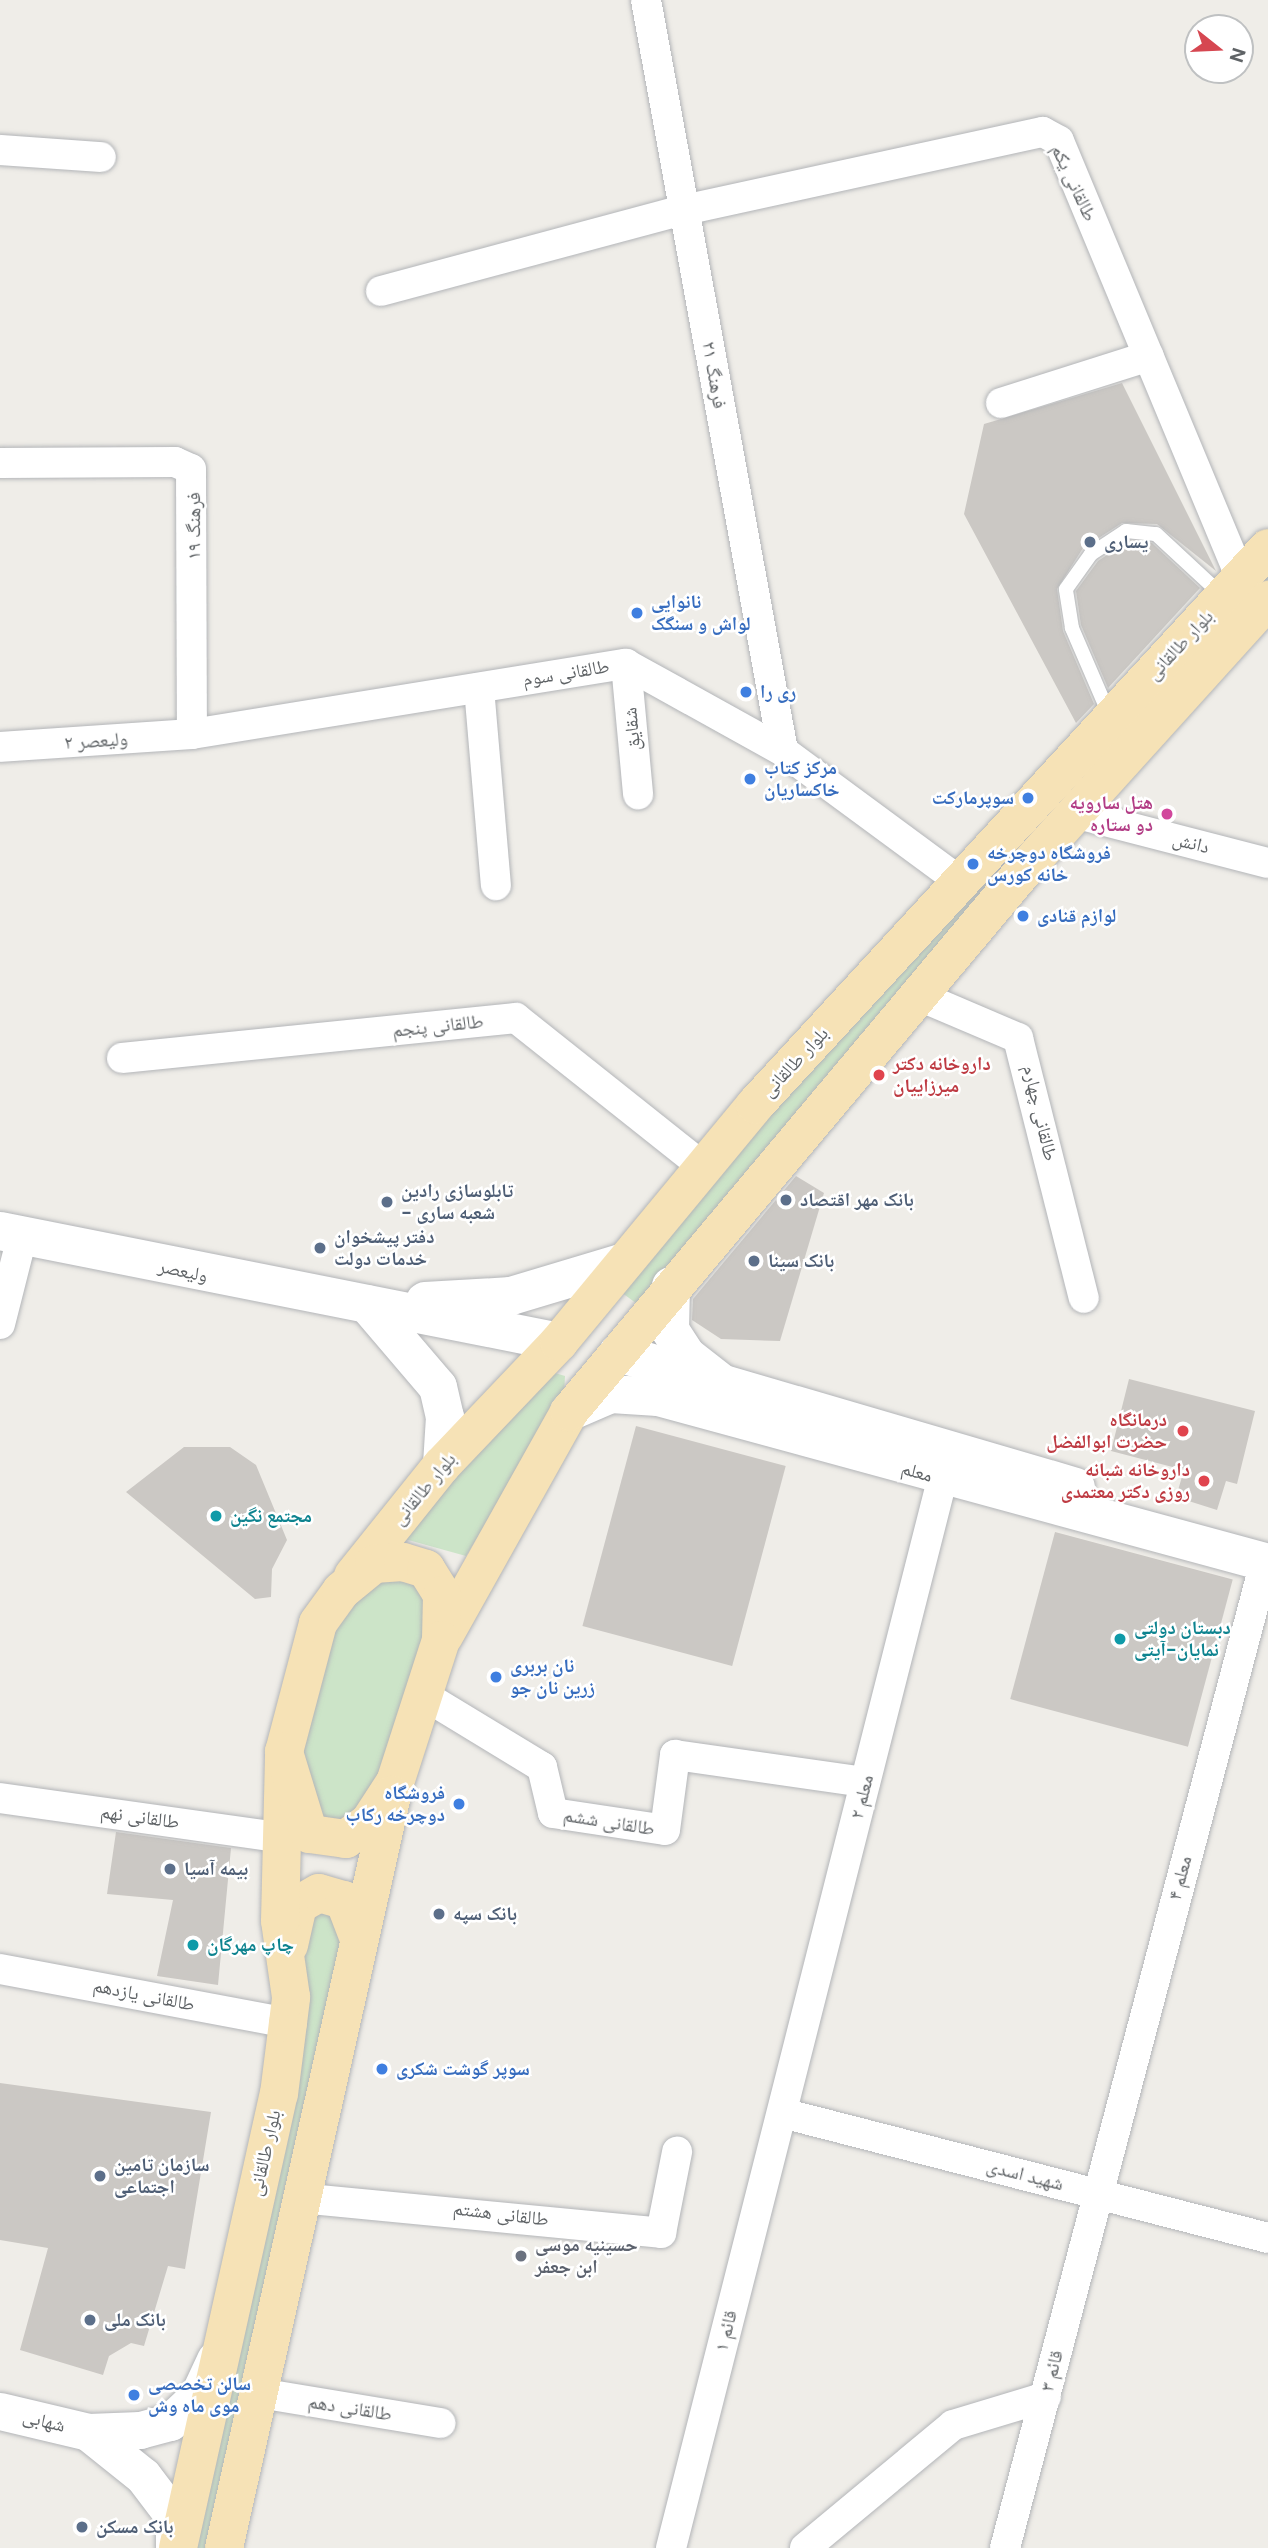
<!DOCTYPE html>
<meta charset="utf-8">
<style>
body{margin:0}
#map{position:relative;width:1268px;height:2548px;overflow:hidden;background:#efede8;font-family:"DM Sans","Noto Naskh Arabic",sans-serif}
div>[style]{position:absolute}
.green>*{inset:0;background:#cce4c8}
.building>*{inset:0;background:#cbc8c4;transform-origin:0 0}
.roads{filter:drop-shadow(0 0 2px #b3b5b8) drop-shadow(0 0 2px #b3b5b8)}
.service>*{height:14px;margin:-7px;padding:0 7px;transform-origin:7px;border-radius:7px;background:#fff}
.minor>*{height:30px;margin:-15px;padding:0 15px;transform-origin:15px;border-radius:15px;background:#fff}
.tertiary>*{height:37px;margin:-18.5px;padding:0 18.5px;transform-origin:18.5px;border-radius:18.5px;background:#fff}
.secondary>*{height:38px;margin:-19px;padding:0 19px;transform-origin:19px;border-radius:19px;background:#fff}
.primary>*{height:38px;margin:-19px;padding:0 19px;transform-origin:19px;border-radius:19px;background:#f6e2b6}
.dots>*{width:19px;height:19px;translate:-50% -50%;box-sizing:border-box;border:4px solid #fff;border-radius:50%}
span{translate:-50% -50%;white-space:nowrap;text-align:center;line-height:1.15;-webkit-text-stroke:5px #fff;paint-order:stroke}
.street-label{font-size:19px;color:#5f6366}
.service-label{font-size:19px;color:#4e5e75;font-weight:700}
.left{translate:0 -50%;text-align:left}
.shop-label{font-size:19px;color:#366cbe;font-weight:700}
.right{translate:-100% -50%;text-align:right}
.hotel-label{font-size:19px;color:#b23c85;font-weight:700}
.health-label{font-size:19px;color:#be3a42;font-weight:700}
.culture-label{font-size:19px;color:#0d838f;font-weight:700}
.worship-label{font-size:19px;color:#5b616d;font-weight:700}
.north{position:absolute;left:1184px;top:14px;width:70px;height:70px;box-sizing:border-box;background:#fff;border:2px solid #bfc1c2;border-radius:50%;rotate:108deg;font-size:19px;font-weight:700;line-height:28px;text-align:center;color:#5f6366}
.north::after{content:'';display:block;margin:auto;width:24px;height:32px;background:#d64751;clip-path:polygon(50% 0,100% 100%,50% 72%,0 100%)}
</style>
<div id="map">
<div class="green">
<div style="clip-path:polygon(1268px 561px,1268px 594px,644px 1309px,610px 1284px)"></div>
<div style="clip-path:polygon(555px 1373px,565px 1376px,564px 1394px,466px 1556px,401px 1538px,464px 1462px)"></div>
<div style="clip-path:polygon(388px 1576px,417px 1579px,430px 1605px,428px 1636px,382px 1781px,346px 1821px,317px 1820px,296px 1756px,328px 1640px,355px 1595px)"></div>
<div style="clip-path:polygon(315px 1907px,337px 1913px,346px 1938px,216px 2548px,187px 2548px,295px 1962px)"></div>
</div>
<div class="building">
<div style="clip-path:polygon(1122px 383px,1216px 571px,1157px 524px,1122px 523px,1083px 548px,1057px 589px,1063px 631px,1094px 704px,1076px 723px,964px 514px,984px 424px)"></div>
<div style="clip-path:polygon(1128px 541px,1152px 543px,1200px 588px,1108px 688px,1081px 625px,1076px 591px,1098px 561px)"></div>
<div style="clip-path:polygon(796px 1176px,824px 1193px,780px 1341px,721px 1339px,692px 1320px,693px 1299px)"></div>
<div style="clip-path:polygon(1129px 1379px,1255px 1411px,1237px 1484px,1226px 1481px,1217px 1510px,1176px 1497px,1184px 1470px,1111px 1451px)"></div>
<div style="left:636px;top:1426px;width:155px;height:207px;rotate:15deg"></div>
<div style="clip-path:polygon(184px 1447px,230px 1447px,256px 1465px,287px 1540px,272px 1569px,271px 1597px,255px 1599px,126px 1492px)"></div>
<div style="left:1055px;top:1532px;width:184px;height:173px;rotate:15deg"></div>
<div style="clip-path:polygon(116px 1832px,231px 1848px,218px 1985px,157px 1976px,173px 1900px,107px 1894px)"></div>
<div style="clip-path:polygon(0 2083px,211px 2112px,185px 2269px,168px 2266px,144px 2346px,131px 2343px,109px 2356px,103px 2375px,20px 2350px,48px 2248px,0 2240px)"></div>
</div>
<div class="roads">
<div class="service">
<div style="left:1109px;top:714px;width:94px;rotate:-113.3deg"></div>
<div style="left:1072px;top:628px;width:39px;rotate:-99deg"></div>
<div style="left:1066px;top:589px;width:43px;rotate:-54.5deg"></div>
<div style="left:1091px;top:554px;width:42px;rotate:-33.3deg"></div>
<div style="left:1126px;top:531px;width:30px;rotate:6deg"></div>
<div style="left:1156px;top:534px;width:91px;rotate:42.8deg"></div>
</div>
<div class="minor">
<div style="left:646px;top:0;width:763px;rotate:79.66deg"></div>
<div style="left:0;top:150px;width:101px;rotate:4deg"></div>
<div style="left:381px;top:291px;width:314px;rotate:-15deg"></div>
<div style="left:684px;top:210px;width:367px;rotate:-12.3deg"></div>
<div style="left:1043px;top:132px;width:18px;rotate:29deg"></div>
<div style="left:1059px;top:141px;width:473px;rotate:67.4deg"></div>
<div style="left:1001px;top:403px;width:155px;rotate:-17.6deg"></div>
<div style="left:0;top:463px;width:175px;rotate:-0.3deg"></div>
<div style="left:175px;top:462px;width:17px;rotate:24deg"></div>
<div style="left:191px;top:469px;width:265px;rotate:89.8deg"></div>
<div style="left:626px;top:664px;width:131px;rotate:84.7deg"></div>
<div style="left:479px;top:688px;width:198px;rotate:85.1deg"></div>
<div style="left:0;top:747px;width:192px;rotate:-3.9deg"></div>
<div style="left:192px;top:734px;width:440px;rotate:-9.2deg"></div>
<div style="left:626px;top:664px;width:179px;rotate:29deg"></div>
<div style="left:783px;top:751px;width:221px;rotate:36.4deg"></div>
<div style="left:1074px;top:813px;width:200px;rotate:14.5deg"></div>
<div style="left:917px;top:995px;width:110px;rotate:23.1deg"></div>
<div style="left:1018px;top:1038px;width:268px;rotate:75.8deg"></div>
<div style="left:122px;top:1058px;width:396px;rotate:-5.8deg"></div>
<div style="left:516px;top:1018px;width:239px;rotate:38.5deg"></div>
<div style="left:0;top:1324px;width:90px;rotate:-75.8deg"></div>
<div style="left:425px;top:1696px;width:137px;rotate:31.3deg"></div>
<div style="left:542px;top:1767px;width:47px;rotate:76.6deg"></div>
<div style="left:553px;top:1813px;width:113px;rotate:8.6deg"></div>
<div style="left:665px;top:1830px;width:76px;rotate:-82.4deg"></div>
<div style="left:675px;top:1755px;width:192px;rotate:8.1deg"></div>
<div style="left:0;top:1798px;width:282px;rotate:8deg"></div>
<div style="left:0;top:1969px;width:293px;rotate:10.6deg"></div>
<div style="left:782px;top:2113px;width:502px;rotate:14.42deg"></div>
<div style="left:300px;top:2198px;width:363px;rotate:5.5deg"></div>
<div style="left:661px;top:2233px;width:83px;rotate:-78.8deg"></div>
<div style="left:259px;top:2393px;width:184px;rotate:9.4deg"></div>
<div style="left:671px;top:2548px;width:1102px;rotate:-75.76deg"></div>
<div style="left:805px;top:2548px;width:192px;rotate:-39.7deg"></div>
<div style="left:953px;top:2425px;width:97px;rotate:-16.8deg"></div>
<div style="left:1005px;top:2548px;width:1020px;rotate:-75.23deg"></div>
</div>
<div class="tertiary">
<div style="left:0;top:2411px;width:90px;rotate:13.4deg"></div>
<div style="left:88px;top:2432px;width:52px;rotate:-2.2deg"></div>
<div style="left:140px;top:2430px;width:31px;rotate:-15deg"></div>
<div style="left:170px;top:2422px;width:38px;rotate:-43deg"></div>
<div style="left:198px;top:2396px;width:40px;rotate:-65deg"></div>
<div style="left:88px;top:2432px;width:70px;rotate:38.7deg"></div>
<div style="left:143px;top:2476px;width:51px;rotate:52.9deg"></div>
<div style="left:174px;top:2517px;width:31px;rotate:90deg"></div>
</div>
<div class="secondary">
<div style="left:0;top:1231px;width:570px;rotate:11.23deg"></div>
<div style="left:671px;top:1286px;width:44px;rotate:91.3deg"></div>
<div style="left:670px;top:1330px;width:31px;rotate:57deg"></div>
<div style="left:687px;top:1356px;width:41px;rotate:38deg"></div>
<div style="left:425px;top:1301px;width:86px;rotate:-3.3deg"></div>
<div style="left:511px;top:1296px;width:115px;rotate:-16.7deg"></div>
<div style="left:367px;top:1304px;width:109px;rotate:49.5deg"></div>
<div style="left:438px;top:1387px;width:31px;rotate:77deg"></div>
<div style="left:445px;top:1417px;width:48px;rotate:93.6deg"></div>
<div style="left:618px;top:1353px;width:477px;rotate:16.3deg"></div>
<div style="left:569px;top:1412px;width:46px;rotate:-23.2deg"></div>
<div style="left:611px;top:1394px;width:47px;rotate:3.7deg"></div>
<div style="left:658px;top:1397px;width:632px;rotate:15.22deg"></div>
</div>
<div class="primary">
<div style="left:353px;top:1576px;width:142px;rotate:-51.3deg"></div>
<div style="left:442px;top:1465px;width:170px;rotate:-46.4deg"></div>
<div style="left:559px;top:1342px;width:308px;rotate:-50.4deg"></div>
<div style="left:755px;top:1105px;width:757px;rotate:-47.35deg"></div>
<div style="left:444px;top:1636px;width:257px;rotate:-60.8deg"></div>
<div style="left:569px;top:1412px;width:709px;rotate:-49.98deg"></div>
<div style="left:1025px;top:869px;width:363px;rotate:-47.9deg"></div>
<div style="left:289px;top:1945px;width:41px;rotate:-77.3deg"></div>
<div style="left:298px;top:1905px;width:24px;rotate:-30deg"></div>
<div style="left:319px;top:1893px;width:26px;rotate:16deg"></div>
<div style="left:344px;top:1900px;width:40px;rotate:69deg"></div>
<div style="left:178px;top:2548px;width:465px;rotate:-77.5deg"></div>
<div style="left:279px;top:2094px;width:72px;rotate:-82.8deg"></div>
<div style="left:288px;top:2023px;width:26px;rotate:-83deg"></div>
<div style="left:291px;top:1997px;width:77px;rotate:-98.2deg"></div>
<div style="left:280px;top:1921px;width:169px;rotate:-88.6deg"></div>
<div style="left:284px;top:1752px;width:133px;rotate:-75.2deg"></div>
<div style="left:318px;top:1623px;width:39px;rotate:-54deg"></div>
<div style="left:341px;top:1591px;width:43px;rotate:-39.3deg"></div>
<div style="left:374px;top:1564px;width:29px;rotate:-4deg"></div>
<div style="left:403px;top:1562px;width:24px;rotate:17deg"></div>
<div style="left:426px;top:1569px;width:31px;rotate:58deg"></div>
<div style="left:442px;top:1595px;width:45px;rotate:91.3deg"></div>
<div style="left:441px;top:1640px;width:149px;rotate:107.9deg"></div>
<div style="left:395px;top:1782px;width:48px;rotate:123deg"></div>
<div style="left:369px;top:1822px;width:29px;rotate:144deg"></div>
<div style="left:346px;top:1839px;width:37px;rotate:-172deg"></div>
<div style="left:309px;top:1834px;width:86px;rotate:-107deg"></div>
<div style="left:224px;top:2548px;width:772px;rotate:-77.42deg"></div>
</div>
</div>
<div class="dots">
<div style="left:1090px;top:542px;background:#5c6f8a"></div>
<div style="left:637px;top:613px;background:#3f7fe0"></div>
<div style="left:746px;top:692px;background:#3f7fe0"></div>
<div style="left:750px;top:779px;background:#3f7fe0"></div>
<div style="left:1028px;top:798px;background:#3f7fe0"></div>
<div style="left:1167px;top:814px;background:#d1479c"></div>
<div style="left:973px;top:864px;background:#3f7fe0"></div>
<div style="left:1023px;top:916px;background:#3f7fe0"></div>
<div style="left:879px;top:1075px;background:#e0444e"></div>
<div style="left:786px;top:1200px;background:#5c6f8a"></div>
<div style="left:387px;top:1202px;background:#5c6f8a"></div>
<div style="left:320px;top:1248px;background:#5c6f8a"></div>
<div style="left:754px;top:1261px;background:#5c6f8a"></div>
<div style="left:1183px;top:1431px;background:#e0444e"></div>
<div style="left:1204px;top:1481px;background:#e0444e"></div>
<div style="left:216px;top:1516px;background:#0f9aa8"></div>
<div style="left:1120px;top:1639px;background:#0f9aa8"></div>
<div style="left:496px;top:1677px;background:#3f7fe0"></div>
<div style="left:459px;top:1804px;background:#3f7fe0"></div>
<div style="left:170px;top:1869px;background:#5c6f8a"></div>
<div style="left:439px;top:1914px;background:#5c6f8a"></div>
<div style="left:193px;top:1945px;background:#0f9aa8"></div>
<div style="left:382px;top:2069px;background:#3f7fe0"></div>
<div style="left:100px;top:2176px;background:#5c6f8a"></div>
<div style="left:521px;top:2256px;background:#6b7280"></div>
<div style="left:90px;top:2320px;background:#5c6f8a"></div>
<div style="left:134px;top:2395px;background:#3f7fe0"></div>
<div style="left:82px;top:2527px;background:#5c6f8a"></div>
</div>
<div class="street-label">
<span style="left:1074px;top:183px;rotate:65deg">طالقانی یکم</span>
<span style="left:714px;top:375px;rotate:80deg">فرهنگ ۲۱</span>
<span style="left:194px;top:526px;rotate:-90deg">فرهنگ ۱۹</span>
<span style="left:1180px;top:645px;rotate:-47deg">بلوار طالقانی</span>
<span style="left:566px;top:673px;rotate:-9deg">طالقانی سوم</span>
<span style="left:632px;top:729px;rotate:-95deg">شقایق</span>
<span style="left:96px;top:741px;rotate:-4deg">ولیعصر ٢</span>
<span style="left:1191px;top:843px;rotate:14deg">دانش</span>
<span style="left:438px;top:1026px;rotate:-6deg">طالقانی پنجم</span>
<span style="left:795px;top:1062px;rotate:-47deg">بلوار طالقانی</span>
<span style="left:1040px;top:1113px;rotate:77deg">طالقانی چهارم</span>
<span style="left:183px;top:1271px;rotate:12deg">ولیعصر</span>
<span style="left:917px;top:1472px;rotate:16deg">معلم</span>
<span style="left:424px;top:1489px;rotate:-50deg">بلوار طالقانی</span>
<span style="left:862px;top:1797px;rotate:-76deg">معلم ٢</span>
<span style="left:140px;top:1817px;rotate:8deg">طالقانی نهم</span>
<span style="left:609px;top:1822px;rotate:9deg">طالقانی ششم</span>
<span style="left:1180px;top:1878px;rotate:-75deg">معلم ۴</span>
<span style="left:144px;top:1995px;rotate:11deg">طالقانی یازدهم</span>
<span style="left:265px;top:2153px;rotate:-77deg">بلوار طالقانی</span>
<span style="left:1025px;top:2175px;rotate:14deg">شهید اسدی</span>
<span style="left:501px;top:2214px;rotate:7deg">طالقانی هشتم</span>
<span style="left:726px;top:2331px;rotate:-76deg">قائم ١</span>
<span style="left:1052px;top:2371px;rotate:-76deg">قائم ٣</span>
<span style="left:350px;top:2408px;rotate:9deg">طالقانی دهم</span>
<span style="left:44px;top:2421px;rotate:14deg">شهابی</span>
</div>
<div class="service-label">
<span class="left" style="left:1104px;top:542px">یساری</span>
<span class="left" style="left:401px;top:1202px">تابلوسازی رادین<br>- شعبه ساری</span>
<span class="left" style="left:800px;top:1200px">بانک مهر اقتصاد</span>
<span class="left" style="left:334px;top:1248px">دفتر پیشخوان<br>خدمات دولت</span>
<span class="left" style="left:768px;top:1261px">بانک سینا</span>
<span class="left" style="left:184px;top:1869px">بیمه آسیا</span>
<span class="left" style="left:453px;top:1914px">بانک سپه</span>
<span class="left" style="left:114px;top:2176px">سازمان تامین<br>اجتماعی</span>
<span class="left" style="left:104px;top:2320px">بانک ملی</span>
<span class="left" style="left:96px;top:2527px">بانک مسکن</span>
</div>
<div class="shop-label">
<span class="left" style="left:651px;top:613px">نانوایی<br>لواش و سنگک</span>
<span class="left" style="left:760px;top:692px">ری را</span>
<span class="left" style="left:764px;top:779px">مرکز کتاب<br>خاکساریان</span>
<span class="right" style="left:1014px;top:798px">سوپرمارکت</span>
<span class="left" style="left:987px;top:864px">فروشگاه دوچرخه<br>خانه کورس</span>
<span class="left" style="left:1037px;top:916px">لوازم قنادی</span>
<span class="left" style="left:510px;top:1677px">نان بربری<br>زرین نان جو</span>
<span class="right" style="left:445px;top:1804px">فروشگاه<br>دوچرخه رکاب</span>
<span class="left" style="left:396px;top:2069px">سوپر گوشت شکری</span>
<span class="left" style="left:148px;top:2395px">سالن تخصصی<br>موی ماه وش</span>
</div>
<div class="hotel-label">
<span class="right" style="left:1153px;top:814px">هتل سارویه<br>دو ستاره</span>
</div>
<div class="health-label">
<span class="left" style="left:893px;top:1075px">داروخانه دکتر<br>میرزاییان</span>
<span class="right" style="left:1167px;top:1431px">درمانگاه<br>حضرت ابوالفضل</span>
<span class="right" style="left:1190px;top:1481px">داروخانه شبانه<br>روزی دکتر معتمدی</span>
</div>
<div class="culture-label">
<span class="left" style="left:230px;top:1516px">مجتمع نگین</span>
<span class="left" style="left:1134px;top:1639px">دبستان دولتی<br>نمایان-آیتی</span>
<span class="left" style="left:207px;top:1945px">چاپ مهرگان</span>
</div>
<div class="worship-label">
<span class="left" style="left:535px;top:2256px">حسینیه موسی<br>ابن جعفر</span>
</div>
<div class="north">N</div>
</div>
